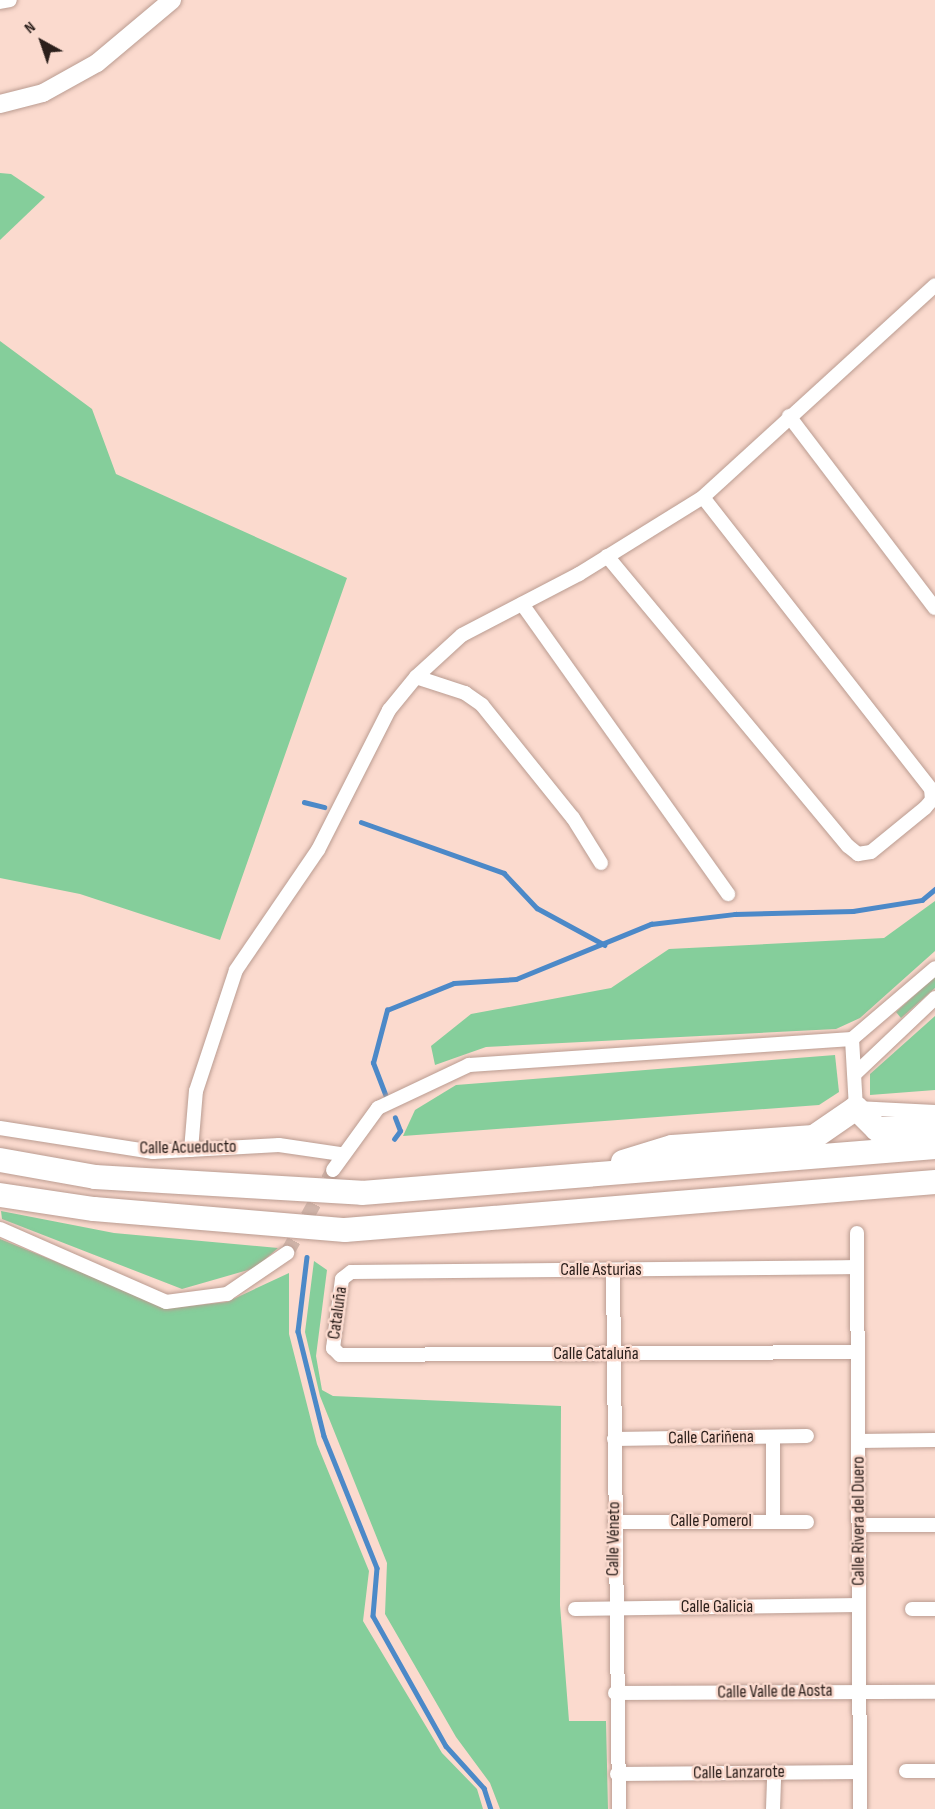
<!DOCTYPE html>
<meta charset="utf-8">
<style>
body{margin:0}
#map{position:relative;width:935px;height:1809px;overflow:hidden;background:#fbdace;font-family:"Sofia Sans Condensed",sans-serif}
div>[style]{position:absolute}
.green>*{inset:0;background:#85ce9b}
.stream>*{height:4.5px;margin:-2.25px;padding:0 2.25px;transform-origin:2.25px;border-radius:2.25px;background:#4c89c8}
.minor-tunnel>*{height:14px;margin-top:-7px;transform-origin:0;background:repeating-linear-gradient(90deg,#d1b5aa 0 14px,transparent 0 21px)}
.roads{filter:drop-shadow(0 0 2px #ba9c91) drop-shadow(0 0 2px #ba9c91)}
.minor>*{height:14px;margin:-7px;padding:0 7px;transform-origin:7px;border-radius:7px;background:#fff}
.tertiary>*{height:18px;margin:-9px;padding:0 9px;transform-origin:9px;border-radius:9px;background:#fff}
.trunk>*{height:24px;margin:-12px;padding:0 12px;transform-origin:12px;border-radius:12px;background:#fff}
span{translate:-50% -50%;white-space:nowrap;text-align:center;line-height:1.15;-webkit-text-stroke:5px #fbdace;paint-order:stroke}
.street-label{font-size:18px;color:#2b1f1b}
.north{position:absolute;left:12px;top:12px;width:60px;height:60px;-webkit-text-stroke:4px #fbdace;paint-order:stroke;rotate:320deg;font-size:16px;font-weight:700;line-height:24px;text-align:center;color:#2b1f1b}
.north::after{content:'';display:block;margin:auto;width:21px;height:27px;background:#2b1f1b;clip-path:polygon(50% 0,100% 100%,50% 72%,0 100%)}
</style>
<div id="map">
<div class="green">
<div style="clip-path:polygon(0 173px,11px 174px,45px 197px,0 240px)"></div>
<div style="clip-path:polygon(0 341px,92px 409px,116px 474px,347px 578px,220px 940px,80px 894px,0 878px)"></div>
<div style="clip-path:polygon(935px 901px,935px 951px,860px 1018px,836px 1029px,486px 1047px,435px 1065px,431px 1046px,471px 1014px,611px 988px,669px 949px,884px 938px)"></div>
<div style="clip-path:polygon(935px 977px,935px 988px,901px 1018px,896px 1012px)"></div>
<div style="clip-path:polygon(935px 1016px,935px 1090px,870px 1095px,870px 1074px)"></div>
<div style="clip-path:polygon(835px 1055px,839px 1092px,819px 1105px,403px 1136px,415px 1110px,456px 1085px)"></div>
<div style="clip-path:polygon(1px 1211px,114px 1233px,278px 1248px,255px 1268px,182px 1289px,2px 1219px)"></div>
<div style="clip-path:polygon(0 1239px,170px 1308px,227px 1302px,289px 1273px,289px 1334px,317px 1444px,369px 1571px,363px 1621px,442px 1753px,477px 1789px,483px 1809px,0 1809px)"></div>
<div style="clip-path:polygon(314px 1261px,327px 1270px,316px 1356px,322px 1390px,333px 1396px,561px 1406px,560px 1605px,569px 1721px,606px 1721px,608px 1809px,500px 1809px,490px 1783px,456px 1737px,385px 1614px,387px 1563px,320px 1396px,305px 1332px)"></div>
</div>
<div class="stream">
<div style="left:304px;top:802px;width:21px;rotate:14deg"></div>
<div style="left:361px;top:822px;width:152px;rotate:19.6deg"></div>
<div style="left:504px;top:873px;width:48px;rotate:46.7deg"></div>
<div style="left:537px;top:908px;width:77px;rotate:28.6deg"></div>
<div style="left:388px;top:1102px;width:42px;rotate:-111deg"></div>
<div style="left:373px;top:1063px;width:55px;rotate:-75.2deg"></div>
<div style="left:387px;top:1010px;width:72px;rotate:-21.9deg"></div>
<div style="left:454px;top:983px;width:62px;rotate:-3.7deg"></div>
<div style="left:516px;top:979px;width:146px;rotate:-22.2deg"></div>
<div style="left:651px;top:924px;width:85px;rotate:-6.8deg"></div>
<div style="left:735px;top:914px;width:118px;rotate:-1.5deg"></div>
<div style="left:853px;top:911px;width:70px;rotate:-9.1deg"></div>
<div style="left:922px;top:900px;width:17px;rotate:-40deg"></div>
<div style="left:394px;top:1139px;width:10px;rotate:-53deg"></div>
<div style="left:400px;top:1131px;width:14px;rotate:-111deg"></div>
<div style="left:307px;top:1257px;width:75px;rotate:96.9deg"></div>
<div style="left:298px;top:1331px;width:108px;rotate:76.1deg"></div>
<div style="left:324px;top:1436px;width:142px;rotate:68.1deg"></div>
<div style="left:377px;top:1568px;width:48px;rotate:94.8deg"></div>
<div style="left:373px;top:1616px;width:149px;rotate:60.7deg"></div>
<div style="left:446px;top:1746px;width:57px;rotate:47.9deg"></div>
<div style="left:484px;top:1788px;width:22px;rotate:72deg"></div>
</div>
<div class="minor-tunnel">
<div style="left:287px;top:1253px;width:95px;rotate:-61deg"></div>
</div>
<div class="roads">
<div class="minor">
<div style="left:0;top:2px;width:10px;rotate:-11deg"></div>
<div style="left:789px;top:416px;width:241px;rotate:52.8deg"></div>
<div style="left:607px;top:556px;width:377px;rotate:50.3deg"></div>
<div style="left:848px;top:846px;width:13px;rotate:39deg"></div>
<div style="left:858px;top:854px;width:13px;rotate:-9deg"></div>
<div style="left:871px;top:852px;width:70px;rotate:-39.2deg"></div>
<div style="left:925px;top:808px;width:11px;rotate:-49deg"></div>
<div style="left:932px;top:800px;width:11px;rotate:-95deg"></div>
<div style="left:931px;top:789px;width:370px;rotate:-128deg"></div>
<div style="left:522px;top:604px;width:356px;rotate:54.6deg"></div>
<div style="left:416px;top:677px;width:52px;rotate:18.1deg"></div>
<div style="left:465px;top:693px;width:21px;rotate:35deg"></div>
<div style="left:482px;top:705px;width:145px;rotate:51.2deg"></div>
<div style="left:573px;top:818px;width:53px;rotate:58.1deg"></div>
<div style="left:852px;top:1039px;width:69px;rotate:86.7deg"></div>
<div style="left:856px;top:1108px;width:79px;rotate:2.9deg"></div>
<div style="left:852px;top:1039px;width:109px;rotate:-40.5deg"></div>
<div style="left:856px;top:1073px;width:109px;rotate:-43.5deg"></div>
<div style="left:0;top:1128px;width:155px;rotate:8.9deg"></div>
<div style="left:153px;top:1152px;width:126px;rotate:-3.2deg"></div>
<div style="left:279px;top:1145px;width:63px;rotate:8.3deg"></div>
<div style="left:191px;top:1150px;width:59px;rotate:-85.2deg"></div>
<div style="left:196px;top:1091px;width:127px;rotate:-71.7deg"></div>
<div style="left:236px;top:970px;width:145px;rotate:-55.7deg"></div>
<div style="left:318px;top:850px;width:157px;rotate:-63.1deg"></div>
<div style="left:389px;top:710px;width:43px;rotate:-50.7deg"></div>
<div style="left:416px;top:677px;width:62px;rotate:-42.4deg"></div>
<div style="left:462px;top:635px;width:132px;rotate:-27.5deg"></div>
<div style="left:579px;top:574px;width:146px;rotate:-31.8deg"></div>
<div style="left:703px;top:497px;width:314px;rotate:-42.4deg"></div>
<div style="left:333px;top:1170px;width:77px;rotate:-54deg"></div>
<div style="left:378px;top:1108px;width:101px;rotate:-25.3deg"></div>
<div style="left:469px;top:1065px;width:384px;rotate:-3.9deg"></div>
<div style="left:0;top:1229px;width:181px;rotate:23.7deg"></div>
<div style="left:166px;top:1302px;width:62px;rotate:-7.5deg"></div>
<div style="left:227px;top:1294px;width:73px;rotate:-34.3deg"></div>
<div style="left:857px;top:1233px;width:576px;rotate:89.7deg"></div>
<div style="left:857px;top:1267px;width:506px;rotate:179.43deg"></div>
<div style="left:351px;top:1272px;width:11px;rotate:142deg"></div>
<div style="left:342px;top:1279px;width:70px;rotate:97.4deg"></div>
<div style="left:333px;top:1348px;width:10px;rotate:45deg"></div>
<div style="left:340px;top:1355px;width:518px;rotate:-0.33deg"></div>
<div style="left:613px;top:1270px;width:539px;rotate:89.36deg"></div>
<div style="left:614px;top:1439px;width:193px;rotate:-0.9deg"></div>
<div style="left:858px;top:1441px;width:77px;rotate:-0.7deg"></div>
<div style="left:773px;top:1521px;width:84px;rotate:-90deg"></div>
<div style="left:615px;top:1522px;width:192px"></div>
<div style="left:859px;top:1525px;width:76px"></div>
<div style="left:575px;top:1609px;width:284px;rotate:-0.8deg"></div>
<div style="left:912px;top:1609px;width:23px"></div>
<div style="left:615px;top:1693px;width:320px;rotate:-0.2deg"></div>
<div style="left:906px;top:1771px;width:29px"></div>
<div style="left:617px;top:1774px;width:243px;rotate:-0.5deg"></div>
<div style="left:773px;top:1809px;width:37px;rotate:-88deg"></div>
</div>
<div class="tertiary">
<div style="left:0;top:104px;width:44px;rotate:-14.3deg"></div>
<div style="left:43px;top:93px;width:62px;rotate:-29.1deg"></div>
<div style="left:97px;top:63px;width:98px;rotate:-40deg"></div>
</div>
<div class="trunk">
<div style="left:0;top:1160px;width:97px;rotate:10.1deg"></div>
<div style="left:95px;top:1177px;width:267px;rotate:3.4deg"></div>
<div style="left:362px;top:1193px;width:575px;rotate:-4.59deg"></div>
<div style="left:623px;top:1162px;width:51px;rotate:-17deg"></div>
<div style="left:672px;top:1147px;width:142px;rotate:-4deg"></div>
<div style="left:814px;top:1137px;width:51px;rotate:-34.6deg"></div>
<div style="left:856px;top:1108px;width:30px;rotate:45deg"></div>
<div style="left:877px;top:1129px;width:58px"></div>
<div style="left:0;top:1195px;width:95px;rotate:8.5deg"></div>
<div style="left:94px;top:1209px;width:252px;rotate:4.8deg"></div>
<div style="left:345px;top:1230px;width:592px;rotate:-4.65deg"></div>
</div>
</div>
<div class="street-label">
<span style="left:188px;top:1148px;rotate:-1deg">Calle Acueducto</span>
<span style="left:601px;top:1270px">Calle Asturias</span>
<span style="left:338px;top:1313px;rotate:-82deg">Cataluña</span>
<span style="left:596px;top:1354px">Calle Cataluña</span>
<span style="left:711px;top:1438px;rotate:-1deg">Calle Cariñena</span>
<span style="left:711px;top:1521px">Calle Pomerol</span>
<span style="left:859px;top:1521px;rotate:-90deg">Calle Rivera del Duero</span>
<span style="left:614px;top:1539px;rotate:-89deg">Calle Véneto</span>
<span style="left:717px;top:1607px">Calle Galicia</span>
<span style="left:775px;top:1692px;rotate:-1deg">Calle Valle de Aosta</span>
<span style="left:739px;top:1773px;rotate:-1deg">Calle Lanzarote</span>
</div>
<div class="north">N</div>
</div>
